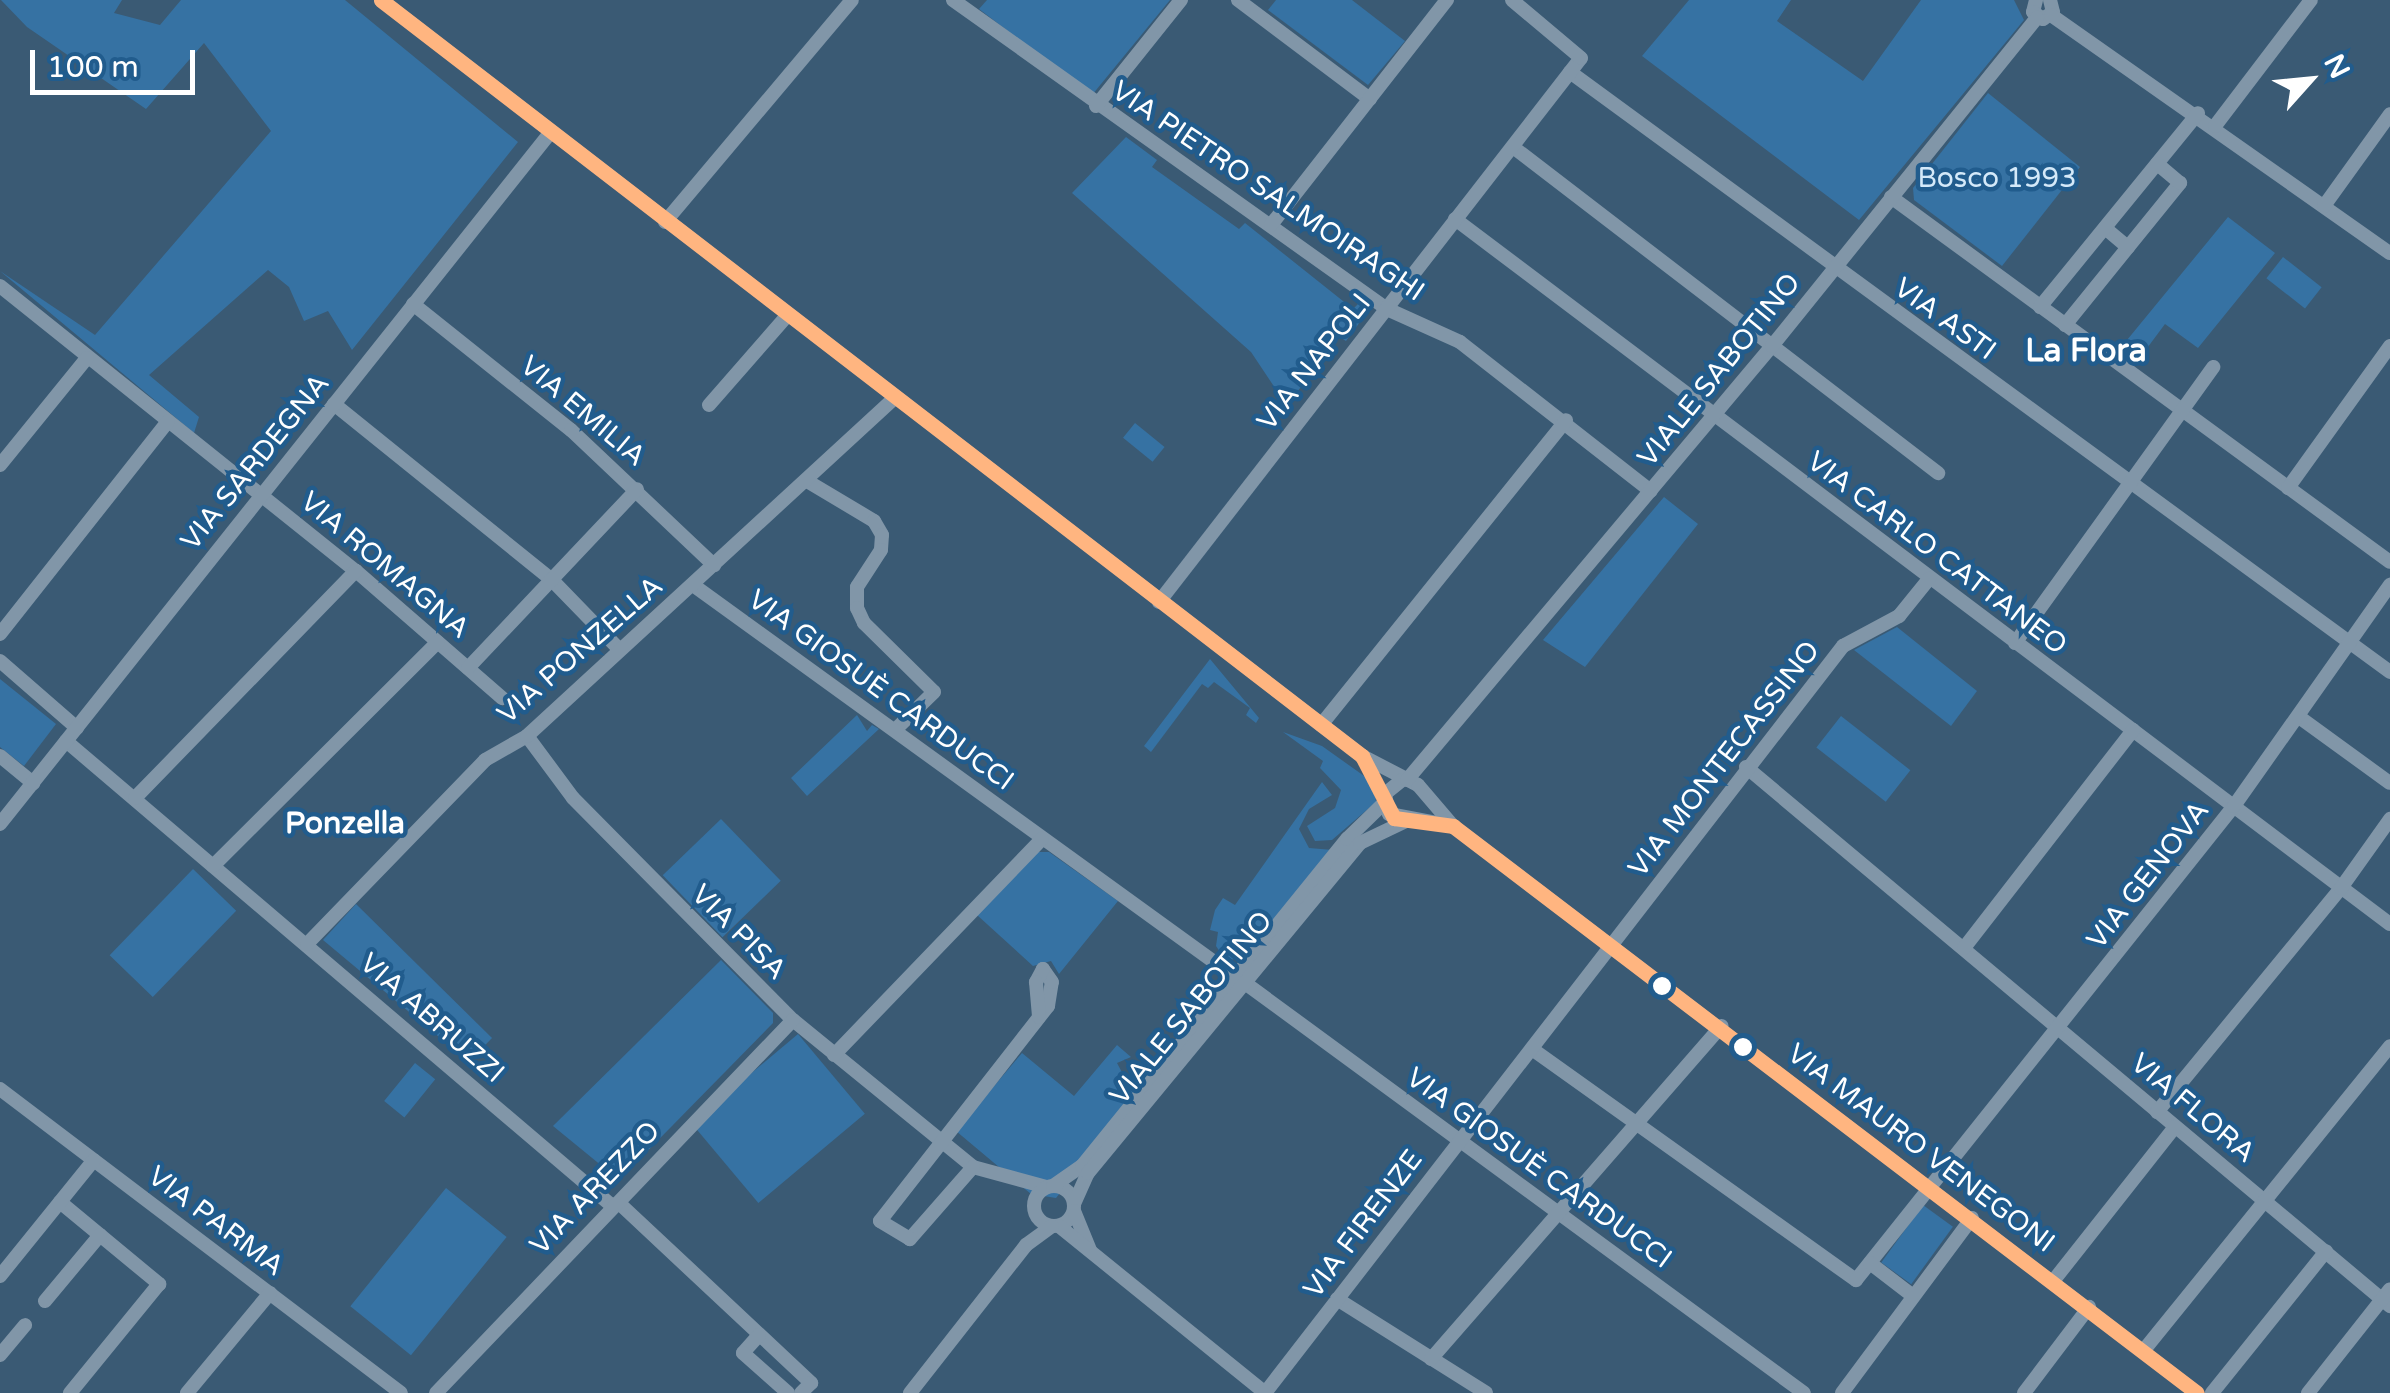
<!DOCTYPE html>
<meta charset="utf-8">
<style>
body{margin:0}
#map{position:relative;width:2390px;height:1393px;overflow:hidden;background:#3a5a74;font-family:"Varela Round",sans-serif}
div>[style]{position:absolute}
.green>*{inset:0;background:#3672a3;transform-origin:0 0}
.minor>*{height:14px;margin:-7px;padding:0 7px;transform-origin:7px;border-radius:7px;background:#8196a8}
.minor>.ring{margin:-7px;padding:0;box-sizing:content-box;background:none;border:14px solid #8196a8;border-radius:50%}
.bus-1>*{height:15px;margin:-7.5px;padding:0 7.5px;transform-origin:7.5px;border-radius:7.5px;background:#ffb580}
.dots>*{width:28px;height:28px;translate:-50% -50%;box-sizing:border-box;border:5px solid #215c8d;border-radius:50%}
span{translate:-50% -50%;white-space:nowrap;text-align:center;line-height:1.15;-webkit-text-stroke:9px #215c8d;paint-order:stroke}
.park-label{font-size:28px;color:#d4e9f9}
.street-label{font-size:28px;color:#fff}
.neighbourhood-label{font-size:30px;color:#fff;font-weight:700}
.quarter-label{font-size:32px;color:#fff;font-weight:700}
.north{position:absolute;left:2260px;top:30px;width:100px;height:100px;-webkit-text-stroke:8px #215c8d;paint-order:stroke;rotate:63deg;font-size:28px;font-weight:700;line-height:40px;text-align:center;color:#fff}
.north::after{content:'';display:block;margin:auto;width:35px;height:45px;background:#fff;clip-path:polygon(50% 0,100% 100%,50% 72%,0 100%)}
.scale{position:absolute;left:30px;top:50px;width:165px;height:45px;box-sizing:border-box;border:5px solid #fff;border-top:0;padding-left:12px;font-size:30px;line-height:35px;white-space:nowrap;color:#fff;-webkit-text-stroke:8px #215c8d;paint-order:stroke}
</style>
<div id="map">
<div class="green">
<div style="clip-path:polygon(1px 0,122px 0,114px 13px,160px 25px,181px 0,345px 0,518px 142px,352px 350px,328px 311px,304px 321px,289px 287px,268px 270px,149px 375px,199px 417px,194px 433px,0 271px,95px 335px,271px 131px,204px 43px,146px 109px,27px 27px)"></div>
<div style="clip-path:polygon(987px 0,1170px 0,1092px 95px,979px 9px)"></div>
<div style="clip-path:polygon(1276px 0,1352px 0,1405px 41px,1368px 85px,1268px 10px)"></div>
<div style="clip-path:polygon(1689px 0,1791px 0,1777px 21px,1863px 81px,1921px 0,2014px 0,2024px 20px,1859px 220px,1642px 56px)"></div>
<div style="clip-path:polygon(1988px 93px,2080px 167px,2002px 266px,1914px 200px,1913px 188px)"></div>
<div style="clip-path:polygon(1126px 137px,1157px 160px,1152px 167px,1239px 229px,1245px 223px,1353px 309px,1358px 304px,1368px 311px,1346px 341px,1338px 336px,1287px 406px,1251px 352px,1072px 193px)"></div>
<div style="clip-path:polygon(2228px 217px,2275px 253px,2198px 348px,2165px 324px,2136px 363px,2118px 351px)"></div>
<div style="left:2283px;top:257px;width:49px;height:27px;rotate:38deg"></div>
<div style="left:1135px;top:423px;width:38px;height:19px;rotate:39deg"></div>
<div style="clip-path:polygon(1664px 497px,1698px 524px,1585px 667px,1543px 640px)"></div>
<div style="clip-path:polygon(1897px 627px,1977px 691px,1951px 726px,1854px 650px)"></div>
<div style="clip-path:polygon(1210px 659px,1259px 718px,1256px 723px,1246px 715px,1250px 708px,1214px 682px,1208px 688px,1202px 684px,1151px 752px,1144px 746px)"></div>
<div style="clip-path:polygon(0 679px,56px 724px,24px 766px,0 747px)"></div>
<div style="clip-path:polygon(857px 715px,867px 731px,872px 725px,879px 729px,807px 796px,791px 778px)"></div>
<div style="left:1841px;top:716px;width:88px;height:40px;rotate:38deg"></div>
<div style="clip-path:polygon(1283px 732px,1322px 746px,1374px 783px,1376px 802px,1332px 840px,1315px 841px,1307px 826px,1335px 808px,1341px 790px,1320px 768px,1323px 761px)"></div>
<div style="clip-path:polygon(1322px 782px,1332px 795px,1309px 809px,1299px 829px,1309px 848px,1333px 850px,1243px 957px,1226px 961px,1216px 946px,1218px 932px,1210px 930px,1215px 910px,1223px 898px,1235px 905px)"></div>
<div style="left:721px;top:819px;width:86px;height:81px;rotate:46deg"></div>
<div style="clip-path:polygon(1037px 852px,1049px 852px,1118px 901px,1059px 974px,1051px 961px,1033px 966px,977px 915px)"></div>
<div style="left:193px;top:869px;width:60px;height:120px;rotate:44deg"></div>
<div style="clip-path:polygon(356px 904px,492px 1038px,469px 1062px,323px 940px)"></div>
<div style="clip-path:polygon(721px 960px,773px 1013px,773px 1023px,619px 1180px,553px 1126px)"></div>
<div style="left:798px;top:1034px;width:104px;height:139px;rotate:50deg"></div>
<div style="clip-path:polygon(1117px 1045px,1131px 1057px,1117px 1063px,1125px 1078px,1152px 1081px,1056px 1198px,1031px 1194px,956px 1131px,1022px 1053px,1074px 1096px)"></div>
<div style="left:415px;top:1063px;width:26px;height:49px;rotate:39deg"></div>
<div style="left:446px;top:1188px;width:78px;height:152px;rotate:39deg"></div>
<div style="left:1923px;top:1205px;width:37px;height:71px;rotate:36deg"></div>
</div>
<div class="minor">
<div style="left:381px;top:0;width:1239px;rotate:37.62deg"></div>
<div style="left:1362px;top:756px;width:63px;rotate:27.4deg"></div>
<div style="left:1418px;top:785px;width:54px;rotate:49.5deg"></div>
<div style="left:1453px;top:826px;width:935px;rotate:37.31deg"></div>
<div style="left:953px;top:0;width:533px;rotate:35.45deg"></div>
<div style="left:1387px;top:309px;width:80px;rotate:24.3deg"></div>
<div style="left:1460px;top:342px;width:242px;rotate:38deg"></div>
<div style="left:1238px;top:0;width:165px;rotate:36.9deg"></div>
<div style="left:2036px;top:0;width:12px;rotate:104deg"></div>
<div style="left:2033px;top:12px;width:12px;rotate:35deg"></div>
<div style="left:2043px;top:19px;width:12px;rotate:-35deg"></div>
<div style="left:2053px;top:12px;width:12px;rotate:-104deg"></div>
<div style="left:2051px;top:15px;width:414px;rotate:35.1deg"></div>
<div style="left:1570px;top:72px;width:1016px;rotate:36.19deg"></div>
<div style="left:1096px;top:106px;width:136px;rotate:-51.3deg"></div>
<div style="left:2215px;top:126px;width:158px;rotate:-52.7deg"></div>
<div style="left:1513px;top:147px;width:536px;rotate:37.49deg"></div>
<div style="left:1891px;top:197px;width:618px;rotate:36.18deg"></div>
<div style="left:2324px;top:206px;width:113px;rotate:-54.3deg"></div>
<div style="left:1455px;top:219px;width:1171px;rotate:37.02deg"></div>
<div style="left:665px;top:222px;width:290px;rotate:-49.9deg"></div>
<div style="left:1271px;top:225px;width:286px;rotate:-52deg"></div>
<div style="left:2105px;top:228px;width:30px;rotate:40deg"></div>
<div style="left:0;top:286px;width:456px;rotate:38.7deg"></div>
<div style="left:356px;top:571px;width:194px;rotate:41deg"></div>
<div style="left:413px;top:304px;width:202px;rotate:38.6deg"></div>
<div style="left:571px;top:430px;width:197px;rotate:43.4deg"></div>
<div style="left:2040px;top:307px;width:250px;rotate:-50.8deg"></div>
<div style="left:2065px;top:325px;width:183px;rotate:-51deg"></div>
<div style="left:2180px;top:183px;width:30px;rotate:-140deg"></div>
<div style="left:334px;top:404px;width:279px;rotate:38.9deg"></div>
<div style="left:551px;top:579px;width:98px;rotate:45.8deg"></div>
<div style="left:709px;top:405px;width:118px;rotate:-48.8deg"></div>
<div style="left:0;top:465px;width:138px;rotate:-50.9deg"></div>
<div style="left:807px;top:481px;width:78px;rotate:30.8deg"></div>
<div style="left:874px;top:521px;width:16px;rotate:60deg"></div>
<div style="left:882px;top:535px;width:15px;rotate:94deg"></div>
<div style="left:881px;top:550px;width:44px;rotate:123deg"></div>
<div style="left:857px;top:587px;width:21px;rotate:90deg"></div>
<div style="left:857px;top:608px;width:17px;rotate:65deg"></div>
<div style="left:864px;top:623px;width:98px;rotate:44.6deg"></div>
<div style="left:934px;top:692px;width:53px;rotate:135.8deg"></div>
<div style="left:2288px;top:488px;width:175px;rotate:-54.3deg"></div>
<div style="left:693px;top:585px;width:669px;rotate:35.88deg"></div>
<div style="left:1159px;top:602px;width:688px;rotate:-52.2deg"></div>
<div style="left:1581px;top:58px;width:90px;rotate:-140deg"></div>
<div style="left:0;top:634px;width:271px;rotate:-51.7deg"></div>
<div style="left:2015px;top:643px;width:340px;rotate:-54.3deg"></div>
<div style="left:0;top:661px;width:102px;rotate:41deg"></div>
<div style="left:468px;top:668px;width:246px;rotate:-46.6deg"></div>
<div style="left:2299px;top:717px;width:112px;rotate:36deg"></div>
<div style="left:1321px;top:725px;width:391px;rotate:-51.2deg"></div>
<div style="left:527px;top:736px;width:77px;rotate:53.4deg"></div>
<div style="left:573px;top:798px;width:313px;rotate:45.3deg"></div>
<div style="left:793px;top:1020px;width:232px;rotate:39.2deg"></div>
<div style="left:973px;top:1167px;width:76px;rotate:15.3deg"></div>
<div style="left:66px;top:741px;width:716px;rotate:40.41deg"></div>
<div style="left:611px;top:1205px;width:9px;rotate:-6deg"></div>
<div style="left:620px;top:1204px;width:262px;rotate:43.1deg"></div>
<div style="left:811px;top:1383px;width:14px;rotate:135deg"></div>
<div style="left:0;top:756px;width:43px;rotate:39.3deg"></div>
<div style="left:1746px;top:767px;width:840px;rotate:39.93deg"></div>
<div style="left:1402px;top:780px;width:22px;rotate:141deg"></div>
<div style="left:1385px;top:794px;width:20px;rotate:79deg"></div>
<div style="left:1389px;top:814px;width:59px;rotate:10.7deg"></div>
<div style="left:1407px;top:780px;width:567px;rotate:-49.94deg"></div>
<div style="left:1772px;top:346px;width:422px;rotate:-51.1deg"></div>
<div style="left:135px;top:798px;width:317px;rotate:-45.8deg"></div>
<div style="left:0;top:824px;width:883px;rotate:-51.48deg"></div>
<div style="left:213px;top:866px;width:317px;rotate:-44.9deg"></div>
<div style="left:307px;top:944px;width:256px;rotate:-45.9deg"></div>
<div style="left:485px;top:760px;width:48px;rotate:-29.7deg"></div>
<div style="left:527px;top:736px;width:498px;rotate:-42.6deg"></div>
<div style="left:1964px;top:948px;width:276px;rotate:-52.2deg"></div>
<div style="left:1245px;top:983px;width:693px;rotate:36.26deg"></div>
<div style="left:1532px;top:1049px;width:398px;rotate:35.5deg"></div>
<div style="left:1856px;top:1280px;width:606px;rotate:-51.43deg"></div>
<div style="left:2234px;top:806px;width:271px;rotate:-54.8deg"></div>
<div style="left:834px;top:1055px;width:300px;rotate:-46.1deg"></div>
<div style="left:0;top:1089px;width:503px;rotate:37.17deg"></div>
<div style="left:2157px;top:1112px;width:290px;rotate:-50.6deg"></div>
<div style="left:2341px;top:888px;width:85px;rotate:-54.6deg"></div>
<div style="left:973px;top:1167px;width:96px;rotate:131.2deg"></div>
<div style="left:910px;top:1239px;width:35px;rotate:-149deg"></div>
<div style="left:880px;top:1221px;width:273px;rotate:-52deg"></div>
<div style="left:1048px;top:1006px;width:24px;rotate:-81deg"></div>
<div style="left:1052px;top:982px;width:16px;rotate:-125deg"></div>
<div style="left:1043px;top:969px;width:15px;rotate:118deg"></div>
<div style="left:1036px;top:982px;width:35px;rotate:85deg"></div>
<div class="ring" style="left:1034px;top:1186px;width:26px;height:26px"></div>
<div style="left:1053px;top:1186px;width:35px;rotate:-35deg"></div>
<div style="left:1082px;top:1166px;width:421px;rotate:-51deg"></div>
<div style="left:1347px;top:839px;width:52px;rotate:-44.2deg"></div>
<div style="left:60px;top:1202px;width:129px;rotate:39.6deg"></div>
<div style="left:159px;top:1284px;width:141px;rotate:129.2deg"></div>
<div style="left:1074px;top:1204px;width:34px;rotate:-66deg"></div>
<div style="left:1088px;top:1173px;width:428px;rotate:-50.5deg"></div>
<div style="left:1360px;top:843px;width:51px;rotate:-25.6deg"></div>
<div style="left:1074px;top:1211px;width:42px;rotate:67.7deg"></div>
<div style="left:1059px;top:1226px;width:265px;rotate:39deg"></div>
<div style="left:1870px;top:1263px;width:54px;rotate:37.5deg"></div>
<div style="left:0;top:1276px;width:149px;rotate:-51deg"></div>
<div style="left:2054px;top:1280px;width:195px;rotate:-51.7deg"></div>
<div style="left:1337px;top:1299px;width:176px;rotate:32.2deg"></div>
<div style="left:45px;top:1301px;width:86px;rotate:-50.2deg"></div>
<div style="left:759px;top:1335px;width:24px;rotate:132deg"></div>
<div style="left:743px;top:1353px;width:60px;rotate:41.6deg"></div>
<div style="left:2144px;top:1350px;width:391px;rotate:-51deg"></div>
<div style="left:0;top:1355px;width:39px;rotate:-50deg"></div>
<div style="left:1431px;top:1359px;width:442px;rotate:-48.9deg"></div>
<div style="left:187px;top:1393px;width:130px;rotate:-50.3deg"></div>
<div style="left:436px;top:1393px;width:516px;rotate:-46.26deg"></div>
<div style="left:910px;top:1393px;width:188px;rotate:-51.9deg"></div>
<div style="left:1026px;top:1245px;width:32px;rotate:-36deg"></div>
<div style="left:1265px;top:1393px;width:945px;rotate:-52.27deg"></div>
<div style="left:1843px;top:646px;width:64px;rotate:-28.2deg"></div>
<div style="left:1899px;top:616px;width:48px;rotate:-51deg"></div>
<div style="left:1842px;top:1393px;width:218px;rotate:-53.4deg"></div>
<div style="left:2024px;top:1393px;width:108px;rotate:-52.9deg"></div>
<div style="left:2212px;top:1393px;width:182px;rotate:-51.2deg"></div>
<div style="left:2308px;top:1393px;width:132px;rotate:-51.7deg"></div>
</div>
<div class="bus-1">
<div style="left:381px;top:0;width:1239px;rotate:37.62deg"></div>
<div style="left:1362px;top:756px;width:70px;rotate:62.7deg"></div>
<div style="left:1394px;top:818px;width:60px;rotate:7.7deg"></div>
<div style="left:1453px;top:826px;width:935px;rotate:37.31deg"></div>
</div>
<div class="dots">
<div style="left:1662px;top:986px;background:#fff"></div>
<div style="left:1743px;top:1047px;background:#fff"></div>
</div>
<div class="park-label">
<span style="left:1997px;top:178px">Bosco 1993</span>
</div>
<div class="street-label">
<span style="left:1268px;top:191px;rotate:34deg">VIA PIETRO SALMOIRAGHI</span>
<span style="left:1945px;top:319px;rotate:36deg">VIA ASTI</span>
<span style="left:1314px;top:362px;rotate:-52deg">VIA NAPOLI</span>
<span style="left:1719px;top:370px;rotate:-51deg">VIALE SABOTINO</span>
<span style="left:583px;top:411px;rotate:40deg">VIA EMILIA</span>
<span style="left:255px;top:462px;rotate:-51deg">VIA SARDEGNA</span>
<span style="left:1937px;top:553px;rotate:37deg">VIA CARLO CATTANEO</span>
<span style="left:385px;top:565px;rotate:40deg">VIA ROMAGNA</span>
<span style="left:580px;top:650px;rotate:-41deg">VIA PONZELLA</span>
<span style="left:881px;top:690px;rotate:36deg">VIA GIOSUÈ CARDUCCI</span>
<span style="left:1724px;top:759px;rotate:-52deg">VIA MONTECASSINO</span>
<span style="left:2148px;top:875px;rotate:-52deg">VIA GENOVA</span>
<span style="left:739px;top:932px;rotate:45deg">VIA PISA</span>
<span style="left:1191px;top:1008px;rotate:-51deg">VIALE SABOTINO</span>
<span style="left:432px;top:1018px;rotate:41deg">VIA ABRUZZI</span>
<span style="left:2193px;top:1108px;rotate:40deg">VIA FLORA</span>
<span style="left:1921px;top:1148px;rotate:37deg">VIA MAURO VENEGONI</span>
<span style="left:1539px;top:1168px;rotate:36deg">VIA GIOSUÈ CARDUCCI</span>
<span style="left:595px;top:1188px;rotate:-46deg">VIA AREZZO</span>
<span style="left:216px;top:1221px;rotate:37deg">VIA PARMA</span>
<span style="left:1363px;top:1224px;rotate:-53deg">VIA FIRENZE</span>
</div>
<div class="neighbourhood-label">
<span style="left:345px;top:824px">Ponzella</span>
</div>
<div class="quarter-label">
<span style="left:2086px;top:351px">La Flora</span>
</div>
<div class="north">N</div>
<div class="scale">100 m</div>
</div>
